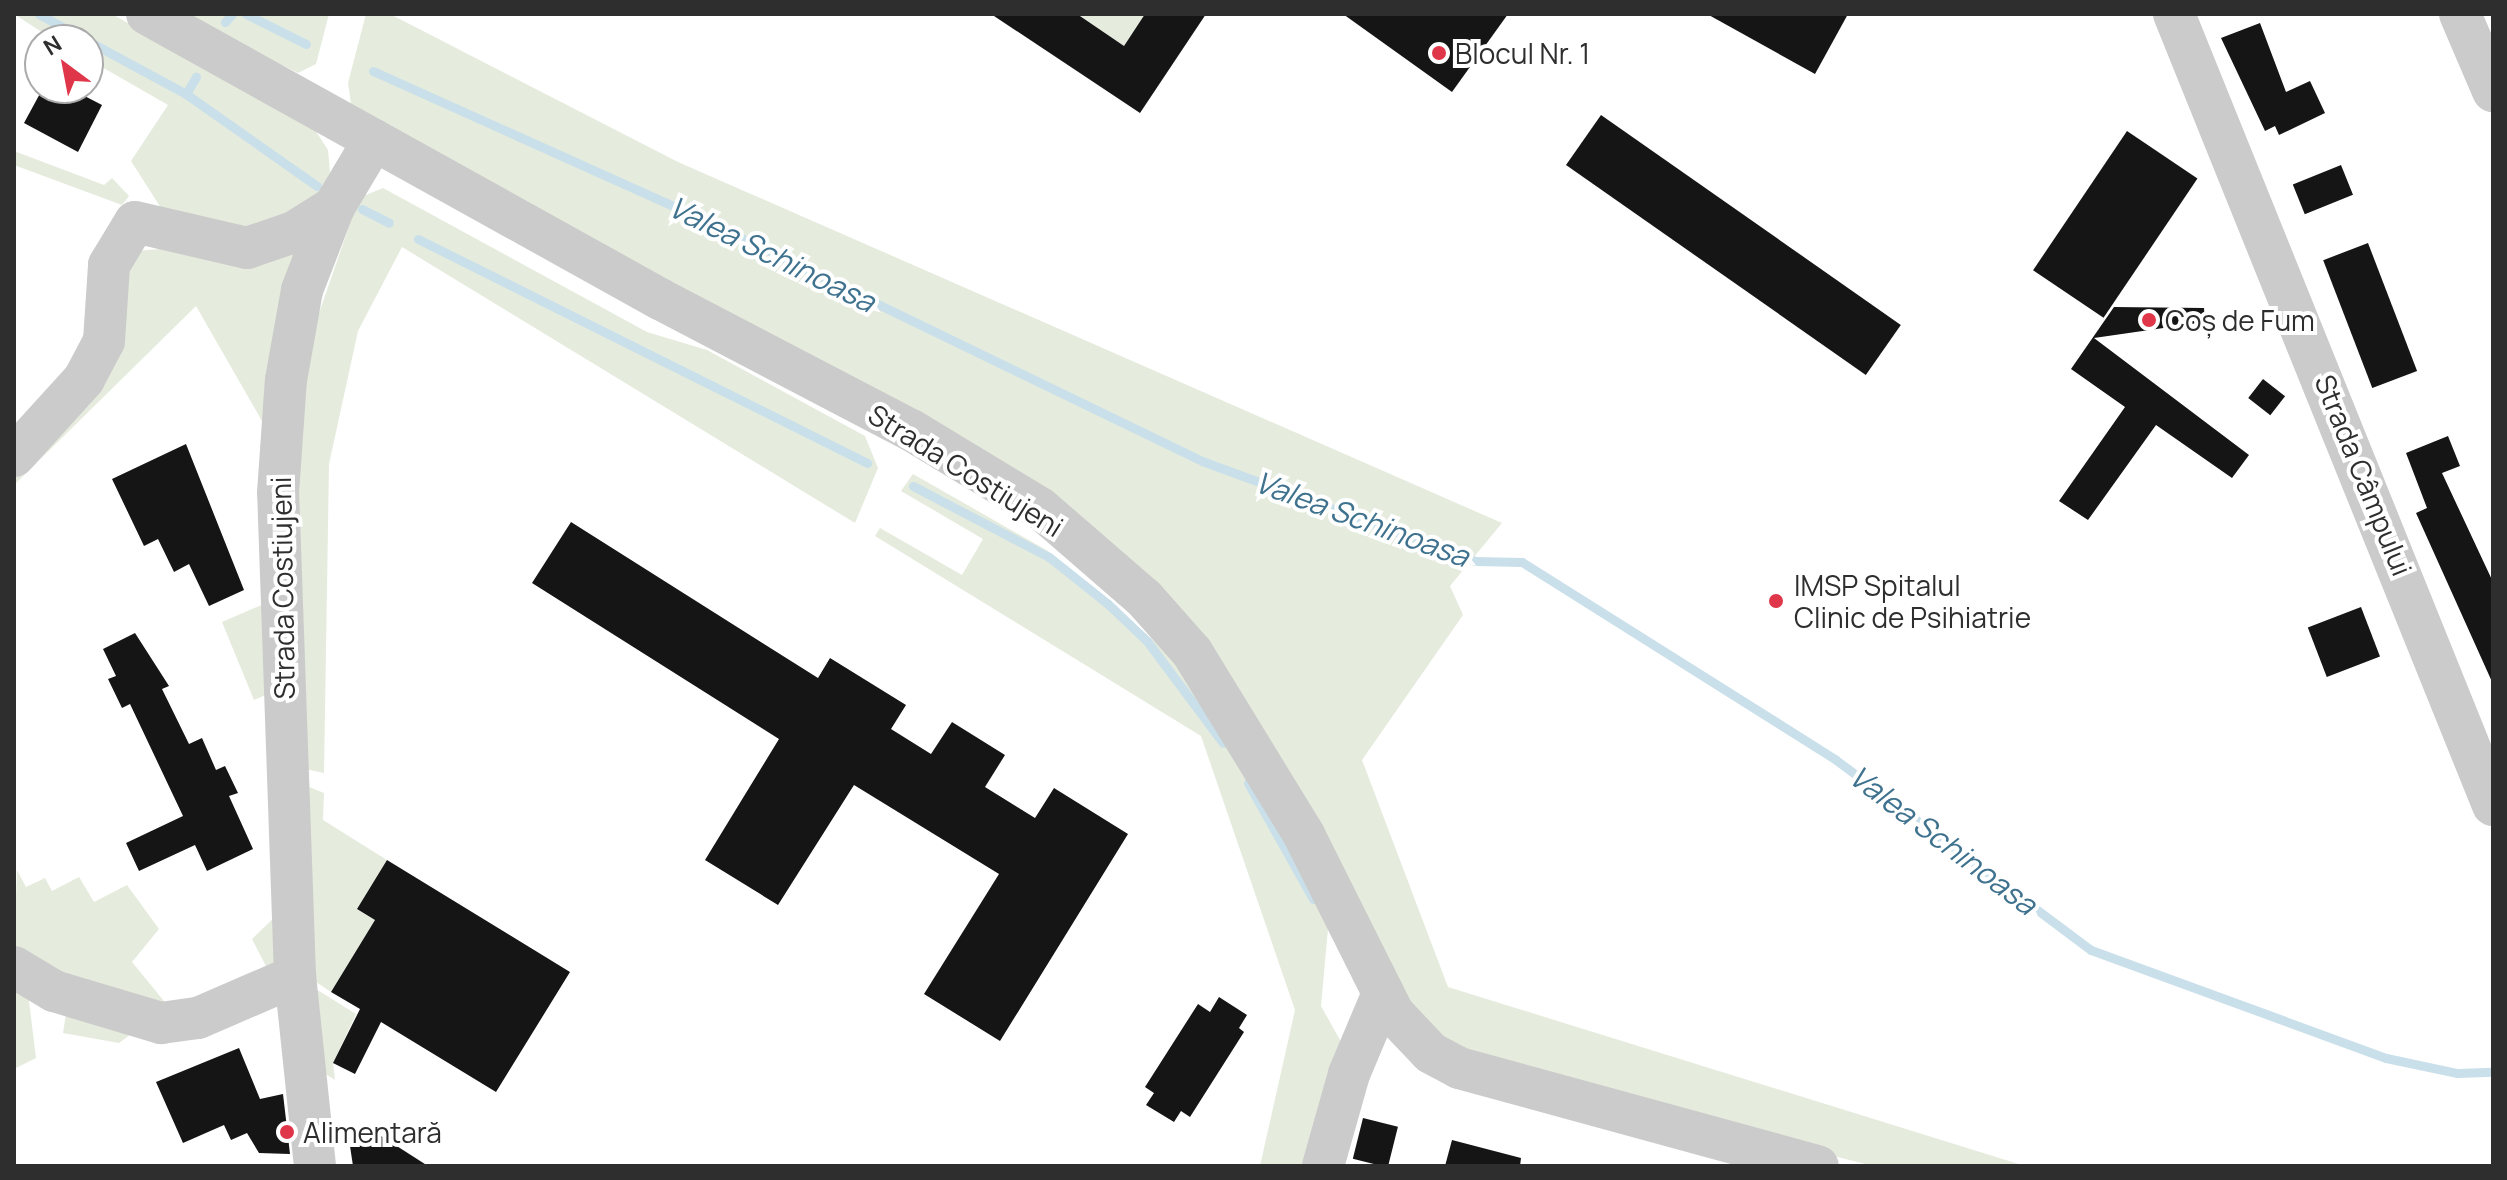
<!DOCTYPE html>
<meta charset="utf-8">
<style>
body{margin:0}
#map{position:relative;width:2507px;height:1180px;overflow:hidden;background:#fff;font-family:Manrope,sans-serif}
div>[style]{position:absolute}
.green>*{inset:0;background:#e5ebdd}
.stream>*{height:9px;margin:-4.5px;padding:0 4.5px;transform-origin:4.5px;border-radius:4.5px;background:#c9dfea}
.building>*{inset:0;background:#151515;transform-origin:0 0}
.minor>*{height:42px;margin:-21px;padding:0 21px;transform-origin:21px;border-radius:21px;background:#cbcbcb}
.dots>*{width:22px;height:22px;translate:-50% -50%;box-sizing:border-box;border:4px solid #fff;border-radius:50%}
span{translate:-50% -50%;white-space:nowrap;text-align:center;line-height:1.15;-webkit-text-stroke:8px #fff;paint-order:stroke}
.poi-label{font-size:28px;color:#2e2e2e}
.left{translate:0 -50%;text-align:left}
.street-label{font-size:28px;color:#2e2e2e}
.water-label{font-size:30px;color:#3f728e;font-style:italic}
.frame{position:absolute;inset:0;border:16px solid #2e2e2e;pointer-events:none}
.north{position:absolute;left:24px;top:24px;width:80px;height:80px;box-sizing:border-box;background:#fff;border:2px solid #ababab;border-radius:50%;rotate:328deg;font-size:22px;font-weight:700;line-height:32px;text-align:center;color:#2e2e2e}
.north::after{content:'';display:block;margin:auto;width:28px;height:36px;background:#df3749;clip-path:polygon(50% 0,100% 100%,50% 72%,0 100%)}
</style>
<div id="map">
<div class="green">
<div style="clip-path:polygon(14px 14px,112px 14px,315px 130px,328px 150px,330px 172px,314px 205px,249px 238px,168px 219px,131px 161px,168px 105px,88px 59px,88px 40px,54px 40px)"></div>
<div style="clip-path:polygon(179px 14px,329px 14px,316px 64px,298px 73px)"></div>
<div style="clip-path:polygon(366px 14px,390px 14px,678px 162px,1502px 523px,1450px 586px,1463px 615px,1362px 760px,1448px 987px,2025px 1166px,1873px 1166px,1720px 1127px,1432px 1038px,1166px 604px,351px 104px,348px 83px)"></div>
<div style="clip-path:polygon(1077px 14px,1145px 14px,1124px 46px)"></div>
<div style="clip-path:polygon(14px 151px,104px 185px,112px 178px,129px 196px,122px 205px,14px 165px)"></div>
<div style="clip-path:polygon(383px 188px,647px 332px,707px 350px,865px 436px,878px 468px,855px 523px,402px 247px,358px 331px,329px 464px,324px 773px,296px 767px,293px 388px,353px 215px,361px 197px)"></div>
<div style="clip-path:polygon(309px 238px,267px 481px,262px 421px,196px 306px,14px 485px,14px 470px,134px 251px)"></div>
<div style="clip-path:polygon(913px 474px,1048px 551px,1165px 650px,1210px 709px,1287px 835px,1328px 929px,1321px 1006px,1340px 1040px,1344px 1061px,1315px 1166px,1260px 1166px,1295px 1010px,1201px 736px,875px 536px,880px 528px,962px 575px,983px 539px,901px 491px)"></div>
<div style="clip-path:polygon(266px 603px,275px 691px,254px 700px,222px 622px)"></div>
<div style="clip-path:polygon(297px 782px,324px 793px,323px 820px,387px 860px,357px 909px,375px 920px,331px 992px,301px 972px)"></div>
<div style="clip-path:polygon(17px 870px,26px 887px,45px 878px,52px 891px,79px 877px,94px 902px,127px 885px,159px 929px,132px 962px,173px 1012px,269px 972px,252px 939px,280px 912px,286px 971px,186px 1015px,163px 1016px,109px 1001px,22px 965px,14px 956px)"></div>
<div style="clip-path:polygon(300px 979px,356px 1014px,333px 1063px,335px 1080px,321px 1071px)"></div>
<div style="clip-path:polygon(14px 988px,28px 993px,36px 1058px,14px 1069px)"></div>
<div style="clip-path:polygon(67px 1007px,142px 1026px,119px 1043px,63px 1033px)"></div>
</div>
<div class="stream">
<div style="left:39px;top:14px;width:54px;rotate:29deg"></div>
<div style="left:246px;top:14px;width:67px;rotate:26.6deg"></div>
<div style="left:225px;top:22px;width:11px;rotate:-49deg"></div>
<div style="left:88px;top:41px;width:111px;rotate:28.4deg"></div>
<div style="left:186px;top:94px;width:20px;rotate:-60deg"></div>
<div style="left:373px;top:71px;width:352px;rotate:24.2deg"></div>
<div style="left:694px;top:215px;width:564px;rotate:25.84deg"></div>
<div style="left:1202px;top:461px;width:291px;rotate:20.1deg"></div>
<div style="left:1475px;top:561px;width:47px;rotate:1.2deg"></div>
<div style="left:1522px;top:562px;width:371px;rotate:32.2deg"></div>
<div style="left:1836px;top:760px;width:318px;rotate:36.7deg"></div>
<div style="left:2091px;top:950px;width:314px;rotate:20.1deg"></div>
<div style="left:2386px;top:1058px;width:73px;rotate:11.9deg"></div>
<div style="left:2457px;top:1073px;width:36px;rotate:-2deg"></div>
<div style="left:186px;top:94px;width:160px;rotate:35.1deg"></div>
<div style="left:362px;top:209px;width:30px;rotate:27deg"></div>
<div style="left:418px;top:239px;width:502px;rotate:26.51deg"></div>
<div style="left:913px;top:486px;width:153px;rotate:27.6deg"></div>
<div style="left:1049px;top:557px;width:75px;rotate:38.5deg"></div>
<div style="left:1108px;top:604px;width:54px;rotate:43.5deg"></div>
<div style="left:1147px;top:641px;width:127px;rotate:53.3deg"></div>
<div style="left:1248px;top:783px;width:133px;rotate:60.7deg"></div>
</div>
<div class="building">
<div style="clip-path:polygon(991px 14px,1077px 14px,1124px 46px,1145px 14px,1206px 14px,1140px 113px)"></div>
<div style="clip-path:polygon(1343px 14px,1508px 14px,1452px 92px)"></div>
<div style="clip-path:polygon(1707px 14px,1848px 14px,1815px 74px)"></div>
<div style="clip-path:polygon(2260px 23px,2286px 92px,2310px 81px,2325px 113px,2279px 135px,2275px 126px,2265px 131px,2221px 38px)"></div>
<div style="clip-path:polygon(43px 88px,69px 88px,102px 105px,78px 152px,24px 123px)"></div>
<div style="left:1601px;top:115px;width:366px;height:61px;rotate:35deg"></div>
<div style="left:2127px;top:131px;width:85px;height:168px;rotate:34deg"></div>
<div style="left:2341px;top:165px;width:32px;height:52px;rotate:68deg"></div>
<div style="left:2368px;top:243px;width:137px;height:48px;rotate:69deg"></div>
<div style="clip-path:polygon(2114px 307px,2204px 308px,2205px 322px,2094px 338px,2249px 455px,2232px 478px,2156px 425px,2088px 520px,2059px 501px,2125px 407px,2071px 369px)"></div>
<div style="left:2263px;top:379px;width:28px;height:24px;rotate:38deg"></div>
<div style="clip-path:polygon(2448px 436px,2460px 466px,2442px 473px,2493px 582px,2493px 684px,2416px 513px,2427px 508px,2406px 453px)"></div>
<div style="clip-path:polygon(186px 444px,244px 590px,209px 606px,189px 564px,174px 572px,158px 539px,144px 546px,112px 479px)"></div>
<div style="clip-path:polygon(571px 522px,818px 678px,830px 658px,906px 705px,891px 729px,931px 754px,952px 722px,1005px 755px,985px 787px,1035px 818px,1054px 788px,1128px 834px,1000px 1041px,924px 994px,999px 874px,854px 785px,778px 905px,705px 860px,779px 739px,532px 583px)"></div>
<div style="left:2361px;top:607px;width:53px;height:57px;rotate:69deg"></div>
<div style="clip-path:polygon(135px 633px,169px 686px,162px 689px,189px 744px,202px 738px,216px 770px,225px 766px,238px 793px,229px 796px,253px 849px,207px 871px,195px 845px,139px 871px,126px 843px,183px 816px,130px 704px,122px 708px,108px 679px,116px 676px,103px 649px)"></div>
<div style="clip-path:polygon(387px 860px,570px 972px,496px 1092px,381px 1022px,355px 1074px,333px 1063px,360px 1009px,331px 992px,375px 920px,357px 909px)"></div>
<div style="clip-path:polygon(1219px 997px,1247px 1015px,1239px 1028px,1244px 1032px,1190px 1117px,1181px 1111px,1174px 1122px,1146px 1105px,1154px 1093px,1145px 1087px,1198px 1004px,1210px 1012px)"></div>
<div style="clip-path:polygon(239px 1048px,260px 1099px,283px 1094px,290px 1154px,259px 1153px,247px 1133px,231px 1140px,224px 1125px,183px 1143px,156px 1082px)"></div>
<div style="left:1363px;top:1118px;width:36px;height:42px;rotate:14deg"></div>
<div style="clip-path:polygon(364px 1125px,428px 1166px,353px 1166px,350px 1146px)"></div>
<div style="clip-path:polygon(1452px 1140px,1521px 1158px,1520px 1166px,1445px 1166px)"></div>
</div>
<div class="minor">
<div style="left:147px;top:14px;width:587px;rotate:29.05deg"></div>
<div style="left:660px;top:299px;width:283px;rotate:27.6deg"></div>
<div style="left:911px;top:430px;width:151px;rotate:31.2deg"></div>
<div style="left:1040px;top:508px;width:138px;rotate:40.9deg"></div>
<div style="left:1144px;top:598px;width:72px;rotate:48.4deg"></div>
<div style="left:1192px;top:652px;width:215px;rotate:58.5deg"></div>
<div style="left:1304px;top:835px;width:199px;rotate:63.4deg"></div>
<div style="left:1393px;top:1013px;width:55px;rotate:46.5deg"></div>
<div style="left:1431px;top:1053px;width:32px;rotate:28deg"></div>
<div style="left:1459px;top:1068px;width:372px;rotate:15.3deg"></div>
<div style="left:2174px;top:14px;width:853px;rotate:68.04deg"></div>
<div style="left:2460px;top:14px;width:84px;rotate:66.8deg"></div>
<div style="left:14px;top:456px;width:104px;rotate:-47.7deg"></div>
<div style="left:84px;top:379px;width:43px;rotate:-62.2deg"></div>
<div style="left:104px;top:341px;width:76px;rotate:-86.2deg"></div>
<div style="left:109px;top:265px;width:50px;rotate:-58.8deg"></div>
<div style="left:135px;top:222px;width:115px;rotate:13.1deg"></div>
<div style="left:247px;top:248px;width:50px;rotate:-18.8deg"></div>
<div style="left:294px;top:232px;width:47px;rotate:-32deg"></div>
<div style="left:14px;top:967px;width:47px;rotate:31deg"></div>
<div style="left:54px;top:991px;width:112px;rotate:16.7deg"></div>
<div style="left:161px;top:1023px;width:37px;rotate:-8deg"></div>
<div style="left:198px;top:1018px;width:106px;rotate:-23.4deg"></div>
<div style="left:315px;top:1166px;width:191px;rotate:-96deg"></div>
<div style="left:295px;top:976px;width:483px;rotate:-92deg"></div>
<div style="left:278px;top:493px;width:113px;rotate:-86deg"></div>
<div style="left:286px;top:380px;width:91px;rotate:-79.9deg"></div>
<div style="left:302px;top:290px;width:89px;rotate:-68.9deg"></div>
<div style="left:334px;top:207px;width:78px;rotate:-59.2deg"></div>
<div style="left:1323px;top:1166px;width:96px;rotate:-74.2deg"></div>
<div style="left:1349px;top:1074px;width:88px;rotate:-67.2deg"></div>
</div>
<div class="dots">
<div style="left:1439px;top:53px;background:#df3749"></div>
<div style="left:2149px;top:320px;background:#df3749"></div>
<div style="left:1776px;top:601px;background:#df3749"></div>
<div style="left:287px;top:1132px;background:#df3749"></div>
</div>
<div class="poi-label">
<span class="left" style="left:1455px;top:53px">Blocul Nr. 1</span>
<span class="left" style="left:2165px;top:320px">Coș de Fum</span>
<span class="left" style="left:1794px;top:601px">IMSP Spitalul<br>Clinic de Psihiatrie</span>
<span class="left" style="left:303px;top:1132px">Alimentară</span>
</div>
<div class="street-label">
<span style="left:966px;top:470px;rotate:32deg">Strada Costiujeni</span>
<span style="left:2364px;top:475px;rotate:68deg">Strada Câmpului</span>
<span style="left:282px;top:588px;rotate:-91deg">Strada Costiujeni</span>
</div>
<div class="water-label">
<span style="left:772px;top:254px;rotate:26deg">Valea Schinoasa</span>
<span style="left:1362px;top:519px;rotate:20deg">Valea Schinoasa</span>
<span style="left:1943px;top:840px;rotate:37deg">Valea Schinoasa</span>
</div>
<div class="frame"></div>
<div class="north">N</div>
</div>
